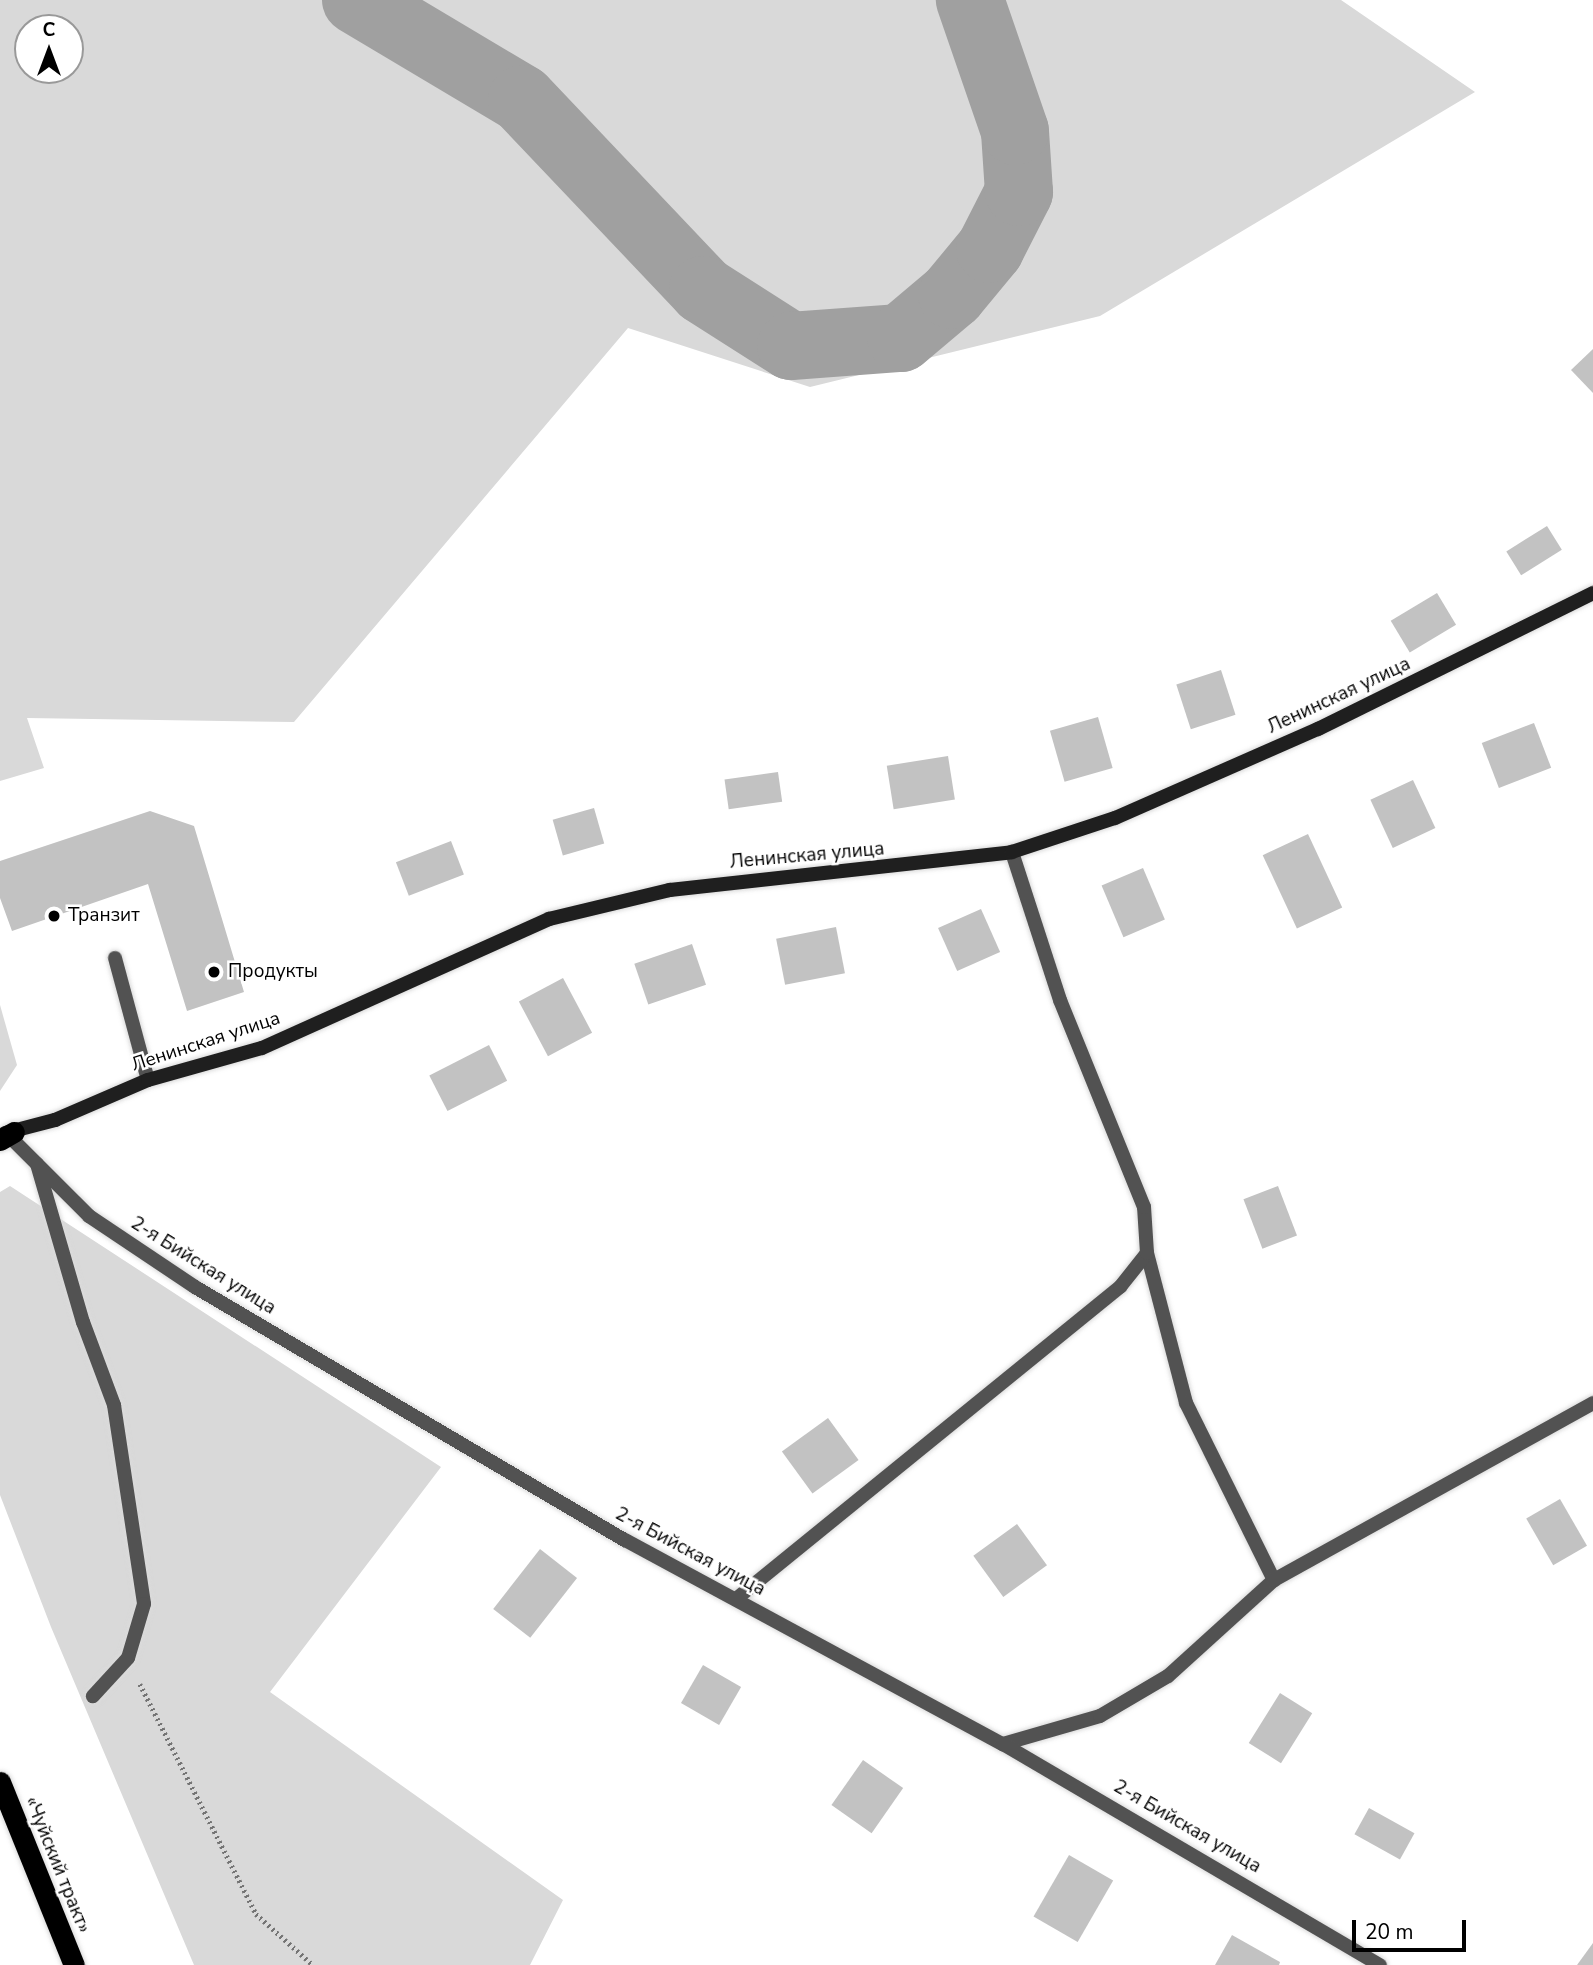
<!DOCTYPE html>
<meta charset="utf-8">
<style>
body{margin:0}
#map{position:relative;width:1593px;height:1965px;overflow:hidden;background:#fff;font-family:"Nunito Sans",sans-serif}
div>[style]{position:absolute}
.green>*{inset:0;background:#d9d9d9}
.river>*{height:68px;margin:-34px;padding:0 34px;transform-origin:34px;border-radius:34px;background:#a0a0a0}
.building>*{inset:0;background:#c2c2c2;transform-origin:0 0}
.path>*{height:4.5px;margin-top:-2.25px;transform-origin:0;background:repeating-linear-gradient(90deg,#747474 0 2px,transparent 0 5.5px)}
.roads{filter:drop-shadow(0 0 2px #dbdbdb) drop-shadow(0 0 2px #dbdbdb)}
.lane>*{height:14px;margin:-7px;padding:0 7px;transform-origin:7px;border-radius:7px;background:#525252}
.street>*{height:14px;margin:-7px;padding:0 7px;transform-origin:7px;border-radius:7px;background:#525252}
.secondary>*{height:14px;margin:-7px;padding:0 7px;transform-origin:7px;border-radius:7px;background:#1f1f1f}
.highway>*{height:21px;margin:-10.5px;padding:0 10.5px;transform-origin:10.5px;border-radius:10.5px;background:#000}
.dots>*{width:19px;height:19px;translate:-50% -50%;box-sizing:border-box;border:4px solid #fff;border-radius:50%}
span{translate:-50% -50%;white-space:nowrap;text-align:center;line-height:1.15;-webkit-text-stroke:5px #fff;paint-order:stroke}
.street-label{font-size:19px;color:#000}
.poi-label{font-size:19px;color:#000}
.left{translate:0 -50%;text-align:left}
.north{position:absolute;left:14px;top:14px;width:70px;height:70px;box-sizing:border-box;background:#fff;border:2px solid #999;border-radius:50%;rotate:0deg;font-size:19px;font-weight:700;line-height:28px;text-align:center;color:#000}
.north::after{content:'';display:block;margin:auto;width:24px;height:32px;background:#000;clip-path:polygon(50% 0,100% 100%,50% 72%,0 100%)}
.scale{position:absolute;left:1352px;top:1920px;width:114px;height:32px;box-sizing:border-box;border:4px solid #000;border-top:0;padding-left:9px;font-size:21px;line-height:24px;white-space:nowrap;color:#000;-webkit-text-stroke:5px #fff;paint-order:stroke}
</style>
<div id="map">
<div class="green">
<div style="clip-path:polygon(evenodd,0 0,1341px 0,1475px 92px,1100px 316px,810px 387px,628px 328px,294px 722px,27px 718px,44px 768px,0 781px,0 0,28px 28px,70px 28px,70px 70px,28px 70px,28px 28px)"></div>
<div style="clip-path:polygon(0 1005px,17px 1065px,0 1091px)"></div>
<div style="clip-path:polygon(10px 1186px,441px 1467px,270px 1692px,563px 1900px,530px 1965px,194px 1965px,51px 1627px,0 1495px,0 1192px)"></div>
</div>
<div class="river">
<div style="left:356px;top:0;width:193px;rotate:30.8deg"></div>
<div style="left:522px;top:99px;width:263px;rotate:46.5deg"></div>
<div style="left:703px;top:290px;width:104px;rotate:32.5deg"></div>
<div style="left:791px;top:346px;width:110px;rotate:-4.2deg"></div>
<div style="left:901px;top:338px;width:67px;rotate:-40.1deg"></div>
<div style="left:952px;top:295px;width:60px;rotate:-50.4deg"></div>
<div style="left:990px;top:249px;width:64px;rotate:-63deg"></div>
<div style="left:1019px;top:192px;width:61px;rotate:-93.8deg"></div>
<div style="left:1015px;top:131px;width:139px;rotate:-109deg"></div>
</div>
<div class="building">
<div style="clip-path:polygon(1593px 349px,1593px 393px,1571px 370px)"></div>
<div style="left:1547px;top:526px;width:28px;height:48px;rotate:58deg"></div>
<div style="left:1437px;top:593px;width:37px;height:54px;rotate:59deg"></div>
<div style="left:1221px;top:670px;width:47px;height:47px;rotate:72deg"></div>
<div style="left:1098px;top:717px;width:53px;height:50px;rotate:74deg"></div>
<div style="left:1534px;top:723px;width:48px;height:56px;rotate:69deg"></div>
<div style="left:948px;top:756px;width:44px;height:62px;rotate:81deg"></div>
<div style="left:778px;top:772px;width:30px;height:54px;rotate:82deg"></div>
<div style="left:1413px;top:780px;width:53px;height:47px;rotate:65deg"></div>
<div style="left:594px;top:808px;width:37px;height:43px;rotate:74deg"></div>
<div style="clip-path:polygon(150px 811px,194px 826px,244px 992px,187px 1011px,148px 884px,12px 931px,0 898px,0 861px)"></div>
<div style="left:1308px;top:834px;width:81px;height:50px;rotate:65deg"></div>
<div style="left:451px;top:841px;width:36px;height:59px;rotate:69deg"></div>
<div style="left:1143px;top:868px;width:56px;height:45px;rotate:67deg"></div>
<div style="left:981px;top:909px;width:47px;height:47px;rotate:66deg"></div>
<div style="left:836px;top:927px;width:47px;height:61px;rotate:79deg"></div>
<div style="left:692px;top:944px;width:43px;height:61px;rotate:71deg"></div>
<div style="left:563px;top:978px;width:62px;height:50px;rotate:62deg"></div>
<div style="left:489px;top:1045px;width:40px;height:67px;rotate:63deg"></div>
<div style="left:1278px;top:1186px;width:53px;height:37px;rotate:69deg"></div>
<div style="left:828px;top:1418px;width:52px;height:57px;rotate:54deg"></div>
<div style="left:1560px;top:1499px;width:54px;height:39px;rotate:60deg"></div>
<div style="left:1017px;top:1524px;width:51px;height:54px;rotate:54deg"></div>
<div style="left:540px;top:1549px;width:47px;height:76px;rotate:38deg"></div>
<div style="left:703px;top:1665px;width:44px;height:44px;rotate:30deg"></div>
<div style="left:1280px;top:1693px;width:38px;height:59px;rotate:32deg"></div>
<div style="left:863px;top:1760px;width:49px;height:55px;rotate:35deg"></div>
<div style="left:1369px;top:1808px;width:52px;height:30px;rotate:29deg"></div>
<div style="left:1069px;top:1855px;width:51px;height:71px;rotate:30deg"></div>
<div style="clip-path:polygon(1232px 1935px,1280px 1962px,1279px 1965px,1215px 1965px)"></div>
<div style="clip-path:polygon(1593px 1943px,1593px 1965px,1577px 1965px)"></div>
</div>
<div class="path">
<div style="left:140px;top:1684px;width:258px;rotate:63.2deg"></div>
<div style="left:256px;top:1914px;width:76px;rotate:41.8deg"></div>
</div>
<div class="roads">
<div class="lane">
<div style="left:115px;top:958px;width:126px;rotate:74.9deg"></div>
<div style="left:37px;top:1164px;width:165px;rotate:73.8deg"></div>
<div style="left:83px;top:1322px;width:89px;rotate:69.5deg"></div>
<div style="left:114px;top:1405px;width:201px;rotate:81.4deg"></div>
<div style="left:144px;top:1604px;width:56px;rotate:106.5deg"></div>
<div style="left:128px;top:1658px;width:52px;rotate:132.6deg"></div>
<div style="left:1147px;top:1253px;width:155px;rotate:75.4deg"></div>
<div style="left:1186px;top:1403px;width:198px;rotate:63.6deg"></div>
<div style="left:736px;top:1599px;width:495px;rotate:-39.1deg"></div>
<div style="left:1120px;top:1287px;width:43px;rotate:-51.5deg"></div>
<div style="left:1147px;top:1253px;width:46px;rotate:-93.7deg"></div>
<div style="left:1144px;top:1207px;width:223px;rotate:-112.1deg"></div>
<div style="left:1060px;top:1000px;width:156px;rotate:-108deg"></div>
<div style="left:1003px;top:1744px;width:101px;rotate:-16.1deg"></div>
<div style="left:1100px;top:1716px;width:79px;rotate:-30.5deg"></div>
<div style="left:1168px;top:1676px;width:143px;rotate:-42.2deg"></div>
<div style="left:1274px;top:1580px;width:365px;rotate:-29deg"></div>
</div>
<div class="street">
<div style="left:8px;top:1135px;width:115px;rotate:45deg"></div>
<div style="left:89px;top:1216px;width:128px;rotate:33.8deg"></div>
<div style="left:195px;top:1287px;width:499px;rotate:30.5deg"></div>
<div style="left:625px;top:1540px;width:430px;rotate:28.4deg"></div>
<div style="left:1003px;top:1744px;width:437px;rotate:30.4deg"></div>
</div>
<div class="secondary">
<div style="left:5px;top:1133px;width:52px;rotate:-14.6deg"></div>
<div style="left:55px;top:1120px;width:101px;rotate:-23.3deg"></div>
<div style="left:148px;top:1080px;width:118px;rotate:-15.7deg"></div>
<div style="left:262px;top:1048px;width:315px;rotate:-24.2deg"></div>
<div style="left:549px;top:919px;width:124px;rotate:-13.5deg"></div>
<div style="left:670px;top:890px;width:344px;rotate:-6.3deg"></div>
<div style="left:1012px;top:852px;width:108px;rotate:-18.3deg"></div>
<div style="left:1115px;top:818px;width:222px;rotate:-23.7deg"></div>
<div style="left:1318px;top:729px;width:307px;rotate:-26.3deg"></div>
</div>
<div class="highway">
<div style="left:0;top:1140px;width:16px;rotate:-30deg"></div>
<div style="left:0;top:1782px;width:197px;rotate:68deg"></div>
</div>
</div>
<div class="dots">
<div style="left:54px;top:916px;background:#000"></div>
<div style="left:214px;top:972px;background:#000"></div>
</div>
<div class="street-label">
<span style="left:1339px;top:696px;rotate:-25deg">Ленинская улица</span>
<span style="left:807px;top:856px;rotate:-5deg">Ленинская улица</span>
<span style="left:206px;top:1042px;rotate:-18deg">Ленинская улица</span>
<span style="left:203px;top:1266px;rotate:32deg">2-я Бийская улица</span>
<span style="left:690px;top:1552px;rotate:28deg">2-я Бийская улица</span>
<span style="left:1187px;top:1827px;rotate:30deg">2-я Бийская улица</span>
<span style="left:57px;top:1865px;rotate:68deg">«Чуйский тракт»</span>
</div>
<div class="poi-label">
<span class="left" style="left:68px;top:916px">Транзит</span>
<span class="left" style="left:228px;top:972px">Продукты</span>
</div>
<div class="north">С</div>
<div class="scale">20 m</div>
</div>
